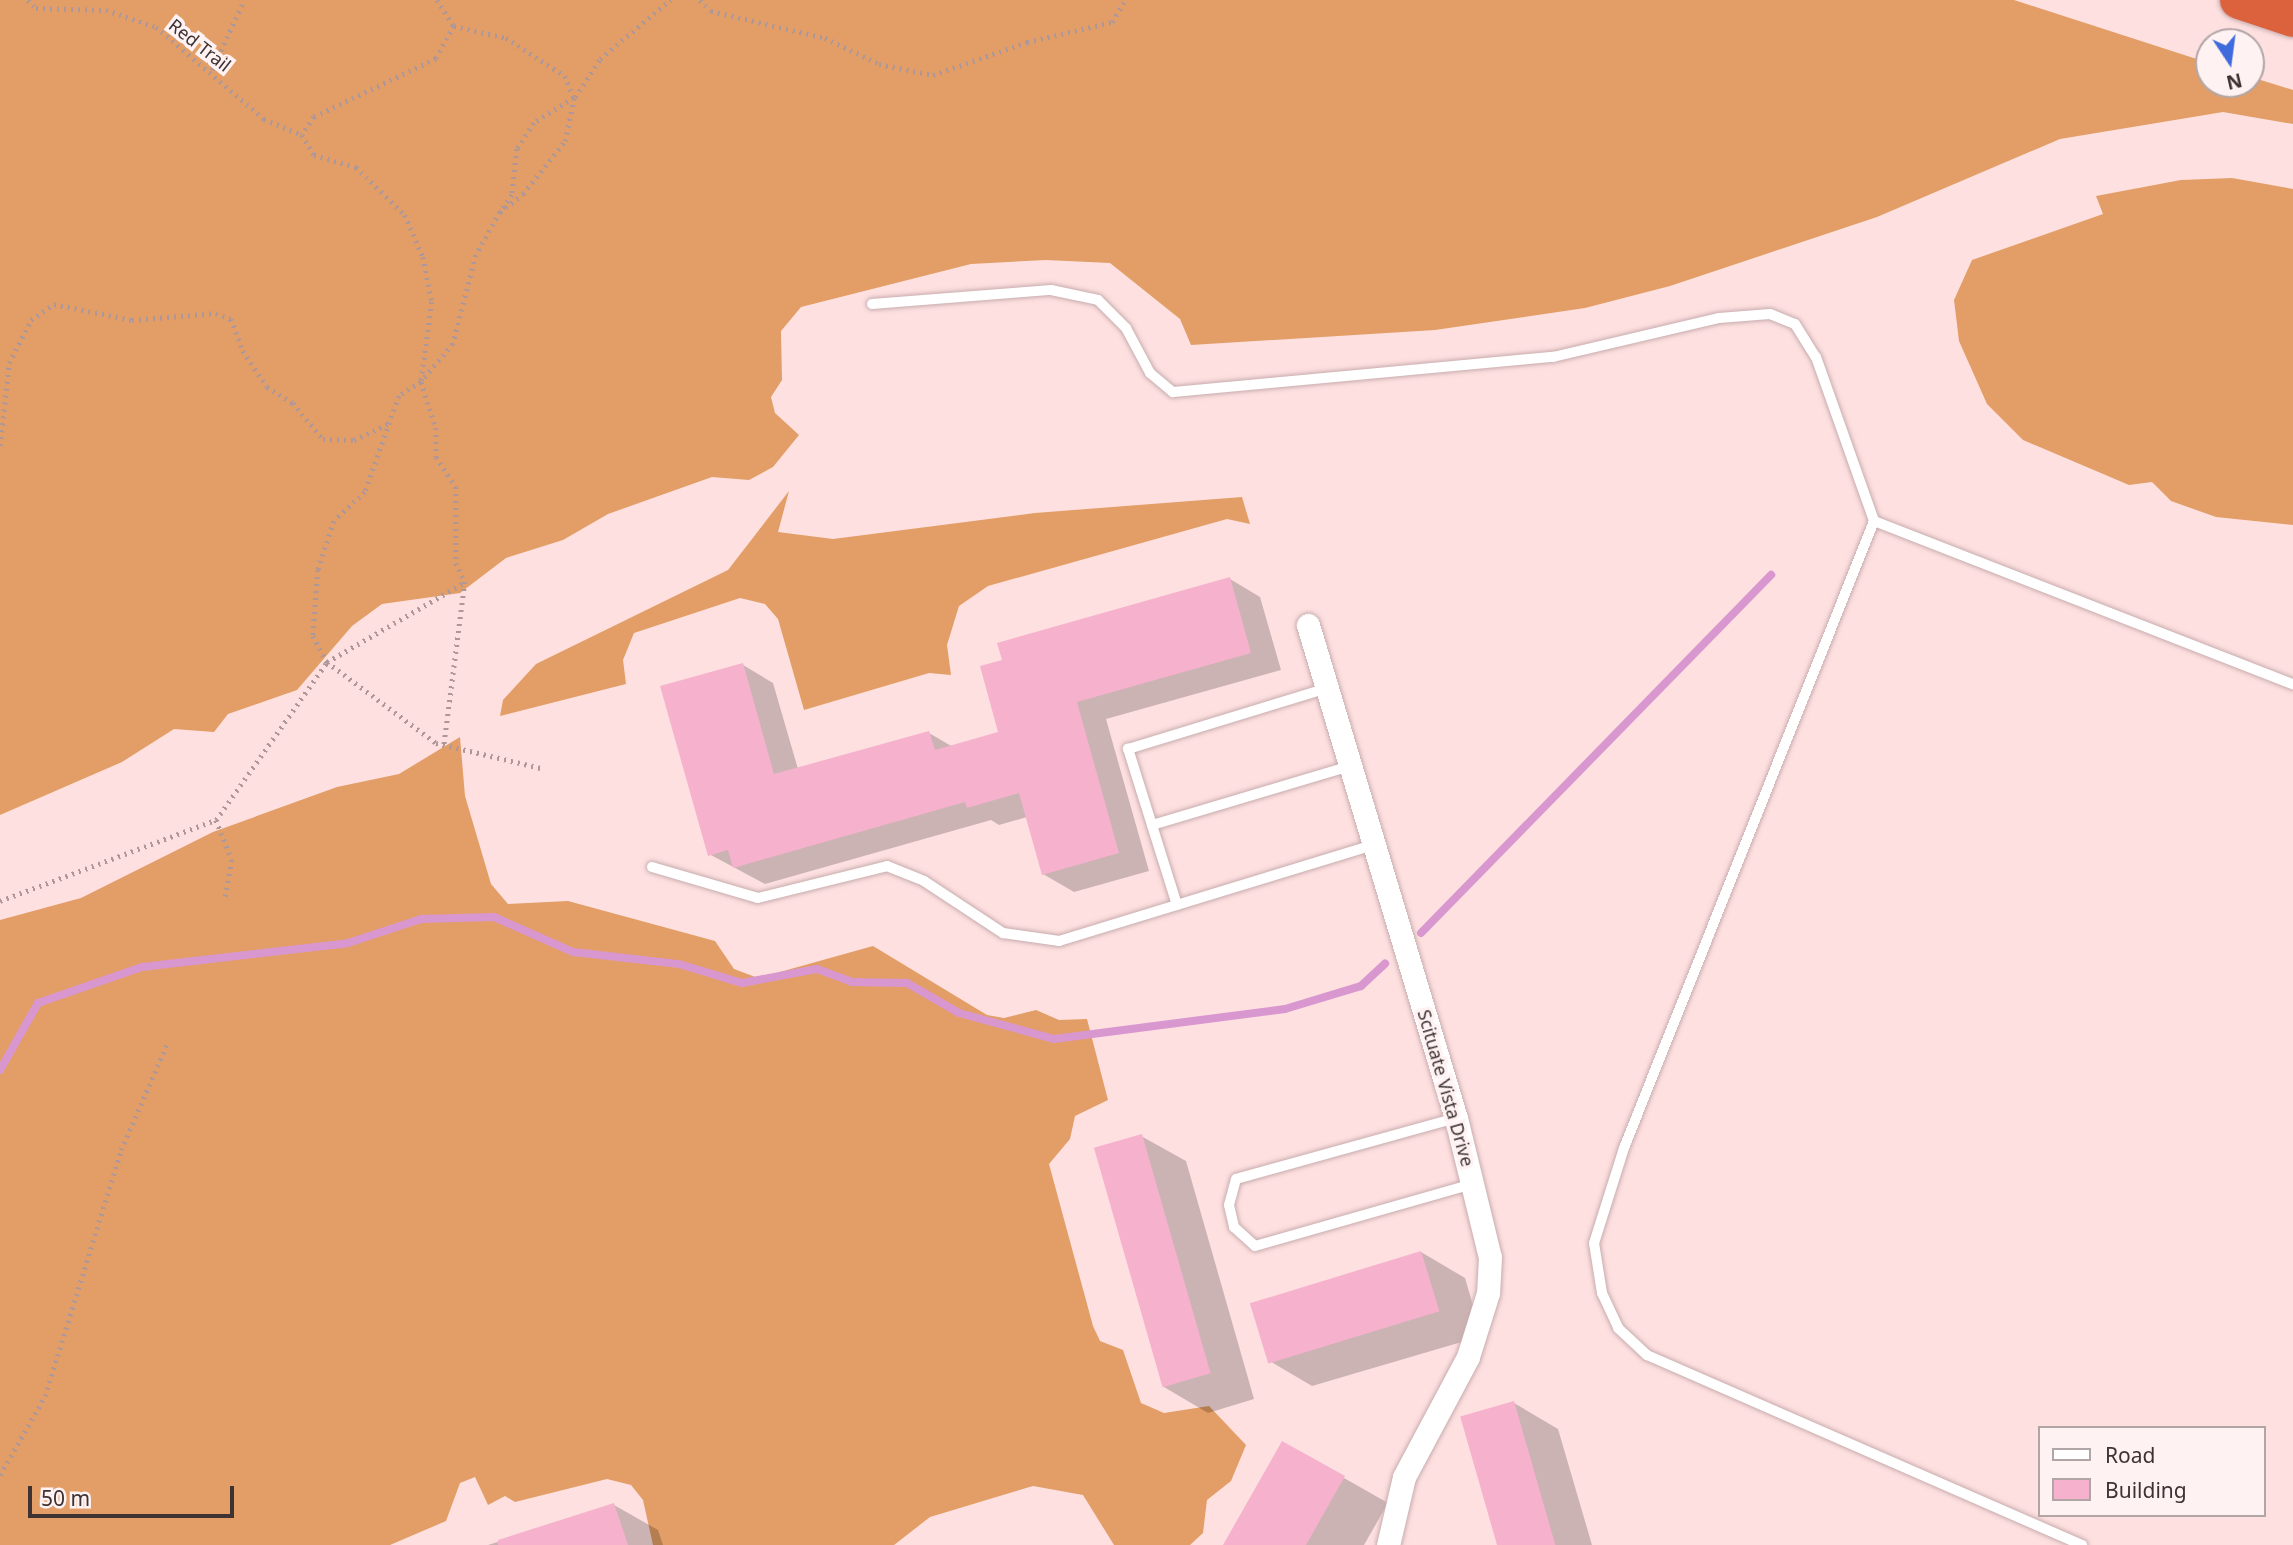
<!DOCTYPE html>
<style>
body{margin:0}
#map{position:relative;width:2293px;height:1545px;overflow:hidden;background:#fee0e1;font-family:"Noto Sans",sans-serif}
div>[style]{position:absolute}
.forest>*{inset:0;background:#e29e66}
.shadow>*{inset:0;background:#0003}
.stream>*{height:8px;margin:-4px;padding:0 4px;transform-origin:4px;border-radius:4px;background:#d997d0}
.building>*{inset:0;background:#f6b1cd;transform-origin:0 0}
.path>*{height:4.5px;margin-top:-2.25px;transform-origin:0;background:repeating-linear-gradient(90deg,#ae9798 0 2px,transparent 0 7px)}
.roads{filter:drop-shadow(0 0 2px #c8acad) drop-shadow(0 0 2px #c8acad)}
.lane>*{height:10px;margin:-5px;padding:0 5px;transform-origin:5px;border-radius:5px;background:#fff}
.street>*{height:23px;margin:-11.5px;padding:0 11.5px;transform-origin:11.5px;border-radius:11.5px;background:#fff}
.highway>*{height:38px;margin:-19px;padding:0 19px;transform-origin:19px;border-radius:19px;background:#dc623d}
span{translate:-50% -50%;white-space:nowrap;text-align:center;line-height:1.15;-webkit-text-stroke:7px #fff2f3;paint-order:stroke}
.street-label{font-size:18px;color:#3e3233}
.legend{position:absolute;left:2038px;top:1426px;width:228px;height:91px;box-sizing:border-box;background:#fff2f3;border:2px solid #b2a5a6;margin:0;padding:9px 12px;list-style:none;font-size:21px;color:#3e3233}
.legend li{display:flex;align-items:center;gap:14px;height:35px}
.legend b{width:35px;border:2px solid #b2a5a6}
.north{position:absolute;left:2195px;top:28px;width:70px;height:70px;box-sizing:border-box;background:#fff2f3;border:2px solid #b2a5a6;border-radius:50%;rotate:167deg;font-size:19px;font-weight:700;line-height:28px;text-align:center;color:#3e3233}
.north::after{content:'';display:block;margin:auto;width:24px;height:32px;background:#3f6bdc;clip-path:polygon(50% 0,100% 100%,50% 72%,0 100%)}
.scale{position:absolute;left:28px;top:1486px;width:206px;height:32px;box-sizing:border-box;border:4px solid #3e3233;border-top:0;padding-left:9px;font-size:21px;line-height:24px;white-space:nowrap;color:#3e3233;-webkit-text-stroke:5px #fff2f3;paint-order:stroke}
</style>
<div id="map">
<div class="forest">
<div style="clip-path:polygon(0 0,2014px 0,2209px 63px,2209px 84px,2251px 84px,2251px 77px,2293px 90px,2293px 124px,2223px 112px,2060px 139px,1877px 217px,1670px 286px,1585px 308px,1435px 330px,1191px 345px,1180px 319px,1110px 263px,1046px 260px,971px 264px,801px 307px,781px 331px,782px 380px,771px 397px,775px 413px,799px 435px,773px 467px,749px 480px,712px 477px,608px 514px,563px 540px,506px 558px,460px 593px,382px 604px,352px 626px,297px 690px,228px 714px,214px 732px,174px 729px,122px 762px,0 815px)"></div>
<div style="clip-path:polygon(2232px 178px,2293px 189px,2293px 525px,2216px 517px,2171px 501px,2152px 482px,2129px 485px,2023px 440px,1987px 404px,1959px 341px,1954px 300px,1972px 260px,2103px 214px,2096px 196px,2181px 180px)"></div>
<div style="clip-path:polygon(789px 491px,778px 532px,833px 539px,1035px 513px,1242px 497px,1250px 524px,1227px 519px,988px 586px,959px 606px,947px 645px,951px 675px,929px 673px,804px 710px,778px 619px,765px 604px,740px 598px,634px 633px,623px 660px,626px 684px,500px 716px,503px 700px,536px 664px,728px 570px)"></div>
<div style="clip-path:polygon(460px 737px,465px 796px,491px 884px,508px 904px,568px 901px,715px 941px,734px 969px,758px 978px,873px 946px,987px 1015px,1004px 1018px,1036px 1010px,1059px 1020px,1087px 1019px,1108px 1100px,1075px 1116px,1070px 1139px,1049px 1164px,1093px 1326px,1100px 1341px,1123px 1350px,1141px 1403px,1164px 1413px,1209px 1406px,1246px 1445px,1231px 1481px,1207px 1500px,1203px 1533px,1190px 1545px,1114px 1545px,1083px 1495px,1033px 1486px,930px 1517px,894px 1545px,653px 1545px,643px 1500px,631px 1485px,607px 1479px,515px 1502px,505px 1496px,488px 1505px,475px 1477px,460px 1483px,446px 1521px,390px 1545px,0 1545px,0 920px,81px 898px,213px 832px,337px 787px,399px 774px)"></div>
</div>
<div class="shadow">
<div style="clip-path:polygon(1230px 579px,1260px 597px,1281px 670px,1106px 719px,1149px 871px,1074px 892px,1043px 874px,1027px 817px,999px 825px,991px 820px,765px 884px,709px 854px,743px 665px,773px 683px,798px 769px,929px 733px,953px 747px,1000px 733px)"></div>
<div style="clip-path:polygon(1141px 1136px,1186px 1161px,1254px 1399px,1208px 1413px,1164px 1387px)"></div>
<div style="clip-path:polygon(1421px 1252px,1465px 1278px,1482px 1336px,1312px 1386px,1268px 1360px)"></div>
<div style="clip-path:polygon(1514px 1403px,1558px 1429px,1592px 1545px,1499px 1545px)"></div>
<div style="clip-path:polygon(1344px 1478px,1388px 1503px,1364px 1545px,1225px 1545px)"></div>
<div style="clip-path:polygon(614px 1505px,658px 1530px,663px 1545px,488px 1545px)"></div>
</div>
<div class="stream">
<div style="left:1421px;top:933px;width:501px;rotate:-45.65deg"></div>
<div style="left:0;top:1070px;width:77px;rotate:-60.4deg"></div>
<div style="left:38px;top:1003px;width:110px;rotate:-19.1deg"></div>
<div style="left:142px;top:967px;width:207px;rotate:-6.6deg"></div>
<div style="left:348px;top:943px;width:77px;rotate:-18.2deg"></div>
<div style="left:421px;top:919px;width:73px;rotate:-1.6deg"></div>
<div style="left:494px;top:917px;width:86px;rotate:23.9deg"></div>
<div style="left:573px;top:952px;width:107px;rotate:6.5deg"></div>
<div style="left:679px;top:964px;width:66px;rotate:16.8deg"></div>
<div style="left:742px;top:983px;width:76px;rotate:-10.6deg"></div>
<div style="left:817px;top:969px;width:37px;rotate:20deg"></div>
<div style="left:852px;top:982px;width:55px;rotate:1deg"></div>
<div style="left:907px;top:983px;width:60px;rotate:30deg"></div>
<div style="left:959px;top:1013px;width:98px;rotate:15.3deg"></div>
<div style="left:1054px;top:1039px;width:233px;rotate:-7.4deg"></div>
<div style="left:1285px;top:1009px;width:79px;rotate:-16.8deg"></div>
<div style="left:1361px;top:986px;width:33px;rotate:-43deg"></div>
</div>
<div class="building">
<div style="clip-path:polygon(1230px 577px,1251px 653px,1077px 702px,1119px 853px,1042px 875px,1019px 793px,967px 808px,965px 802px,733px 868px,728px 850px,708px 856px,660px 686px,743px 663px,774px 774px,929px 731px,935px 750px,998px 732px,980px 666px,1002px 660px,997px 643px)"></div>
<div style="left:1142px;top:1134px;width:249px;height:50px;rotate:74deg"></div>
<div style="left:1421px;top:1251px;width:63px;height:179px;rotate:73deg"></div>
<div style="left:1514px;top:1401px;width:150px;height:56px;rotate:74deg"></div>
<div style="clip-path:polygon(1282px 1441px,1345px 1476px,1306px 1545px,1223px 1545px)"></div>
<div style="clip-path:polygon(614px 1503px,628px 1545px,498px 1545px,498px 1540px)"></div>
</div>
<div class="path">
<div style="left:28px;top:0;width:11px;rotate:45deg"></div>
<div style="left:36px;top:8px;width:70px;rotate:1.6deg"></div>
<div style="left:106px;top:10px;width:53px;rotate:18.8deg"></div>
<div style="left:156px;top:27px;width:142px;rotate:40.4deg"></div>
<div style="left:264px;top:119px;width:41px;rotate:22.8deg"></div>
<div style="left:437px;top:0;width:31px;rotate:57deg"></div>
<div style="left:454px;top:26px;width:38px;rotate:119deg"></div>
<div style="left:436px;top:59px;width:135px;rotate:154.6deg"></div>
<div style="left:314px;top:117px;width:22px;rotate:124deg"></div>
<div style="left:302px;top:135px;width:23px;rotate:59deg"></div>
<div style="left:314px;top:155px;width:44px;rotate:15.9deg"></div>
<div style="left:356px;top:167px;width:69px;rotate:44.4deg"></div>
<div style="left:405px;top:215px;width:46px;rotate:66.8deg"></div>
<div style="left:423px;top:257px;width:46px;rotate:78.7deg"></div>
<div style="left:432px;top:302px;width:81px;rotate:97.8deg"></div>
<div style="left:421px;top:382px;width:48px;rotate:71.9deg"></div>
<div style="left:436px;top:428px;width:29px;rotate:90deg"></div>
<div style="left:436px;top:457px;width:36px;rotate:56deg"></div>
<div style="left:456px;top:487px;width:76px;rotate:90deg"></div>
<div style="left:456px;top:563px;width:21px;rotate:65deg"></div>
<div style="left:465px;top:582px;width:166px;rotate:97.3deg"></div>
<div style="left:700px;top:0;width:16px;rotate:45deg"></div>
<div style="left:711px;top:11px;width:117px;rotate:13.3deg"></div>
<div style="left:825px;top:38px;width:60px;rotate:25.7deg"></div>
<div style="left:879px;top:64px;width:55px;rotate:11.5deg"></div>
<div style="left:933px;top:75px;width:100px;rotate:-19.3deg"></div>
<div style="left:1027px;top:42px;width:87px;rotate:-13.2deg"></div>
<div style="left:1112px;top:22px;width:26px;rotate:-59deg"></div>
<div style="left:454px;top:26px;width:53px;rotate:13deg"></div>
<div style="left:506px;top:38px;width:70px;rotate:32.8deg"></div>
<div style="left:565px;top:76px;width:24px;rotate:68deg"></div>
<div style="left:212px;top:70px;width:77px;rotate:-65.4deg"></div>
<div style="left:575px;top:97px;width:45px;rotate:-56.7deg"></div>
<div style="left:600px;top:59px;width:92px;rotate:-40.1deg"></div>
<div style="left:500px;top:212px;width:29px;rotate:-38deg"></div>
<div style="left:523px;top:194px;width:68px;rotate:-51.6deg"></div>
<div style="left:565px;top:141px;width:44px;rotate:-78.2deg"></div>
<div style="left:574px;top:98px;width:47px;rotate:148deg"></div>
<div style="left:534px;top:123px;width:31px;rotate:123deg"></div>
<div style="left:517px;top:149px;width:46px;rotate:96.2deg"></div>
<div style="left:512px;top:195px;width:21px;rotate:125deg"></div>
<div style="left:500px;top:212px;width:49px;rotate:119.2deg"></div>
<div style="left:476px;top:255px;width:92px;rotate:104.5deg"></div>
<div style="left:453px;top:344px;width:50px;rotate:130.1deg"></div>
<div style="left:421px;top:382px;width:26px;rotate:148deg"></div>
<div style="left:399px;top:396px;width:102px;rotate:109.5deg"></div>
<div style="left:365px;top:492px;width:42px;rotate:136.9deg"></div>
<div style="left:334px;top:521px;width:52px;rotate:108.1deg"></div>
<div style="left:318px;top:570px;width:66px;rotate:94.3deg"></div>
<div style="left:313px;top:636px;width:30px;rotate:62deg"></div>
<div style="left:327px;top:662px;width:136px;rotate:36.6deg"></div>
<div style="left:436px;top:743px;width:108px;rotate:13.4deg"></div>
<div style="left:0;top:446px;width:83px;rotate:-83.8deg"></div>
<div style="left:9px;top:363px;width:48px;rotate:-62.9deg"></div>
<div style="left:31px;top:320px;width:28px;rotate:-35deg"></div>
<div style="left:54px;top:304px;width:80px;rotate:11.6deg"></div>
<div style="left:132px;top:320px;width:84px;rotate:-4.8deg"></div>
<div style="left:216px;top:313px;width:16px;rotate:22deg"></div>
<div style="left:231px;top:319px;width:34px;rotate:69deg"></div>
<div style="left:243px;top:351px;width:43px;rotate:56.3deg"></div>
<div style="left:267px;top:387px;width:31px;rotate:32deg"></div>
<div style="left:293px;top:403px;width:47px;rotate:50.2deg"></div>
<div style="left:323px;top:439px;width:31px;rotate:2deg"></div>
<div style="left:354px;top:440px;width:42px;rotate:-25.3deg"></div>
<div style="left:216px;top:820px;width:43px;rotate:68.2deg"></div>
<div style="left:232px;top:860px;width:40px;rotate:100deg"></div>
<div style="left:0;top:901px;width:231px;rotate:-20.6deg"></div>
<div style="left:216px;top:820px;width:193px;rotate:-54.9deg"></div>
<div style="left:327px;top:662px;width:160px;rotate:-30.1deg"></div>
<div style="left:0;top:1475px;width:91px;rotate:-60.3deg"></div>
<div style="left:45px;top:1396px;width:257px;rotate:-72.8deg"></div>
<div style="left:121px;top:1150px;width:118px;rotate:-66.5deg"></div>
</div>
<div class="roads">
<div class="lane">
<div style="left:872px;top:304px;width:180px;rotate:-4.5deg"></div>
<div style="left:1051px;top:290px;width:48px;rotate:12deg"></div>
<div style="left:1098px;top:300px;width:40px;rotate:45deg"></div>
<div style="left:1126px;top:328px;width:51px;rotate:61.9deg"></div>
<div style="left:1150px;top:373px;width:30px;rotate:40deg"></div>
<div style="left:1173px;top:392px;width:382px;rotate:-5.3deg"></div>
<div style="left:1553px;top:357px;width:171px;rotate:-13.2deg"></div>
<div style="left:1719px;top:318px;width:51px;rotate:-4.5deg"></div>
<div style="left:1770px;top:314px;width:27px;rotate:22deg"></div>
<div style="left:1795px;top:324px;width:39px;rotate:58deg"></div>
<div style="left:1816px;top:357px;width:174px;rotate:70.5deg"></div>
<div style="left:1874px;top:521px;width:675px;rotate:111.74deg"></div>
<div style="left:1624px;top:1148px;width:100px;rotate:107.5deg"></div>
<div style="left:1594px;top:1243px;width:51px;rotate:80.9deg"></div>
<div style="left:1602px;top:1293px;width:38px;rotate:65deg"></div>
<div style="left:1618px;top:1328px;width:40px;rotate:43deg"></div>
<div style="left:1647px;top:1355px;width:475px;rotate:23.6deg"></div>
<div style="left:1874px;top:521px;width:450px;rotate:21.3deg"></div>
<div style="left:1152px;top:825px;width:207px;rotate:-16.6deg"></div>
<div style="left:652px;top:867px;width:110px;rotate:16.3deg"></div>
<div style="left:758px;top:898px;width:133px;rotate:-13.9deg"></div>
<div style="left:887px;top:866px;width:40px;rotate:22deg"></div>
<div style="left:924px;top:881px;width:95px;rotate:33.4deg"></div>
<div style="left:1003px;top:933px;width:57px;rotate:8.1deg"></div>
<div style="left:1059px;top:941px;width:328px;rotate:-17deg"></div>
<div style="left:1177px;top:905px;width:164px;rotate:-107.4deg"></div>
<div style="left:1128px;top:749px;width:208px;rotate:-17deg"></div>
<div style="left:1456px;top:1118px;width:228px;rotate:164.5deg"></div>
<div style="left:1236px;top:1179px;width:27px;rotate:105deg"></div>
<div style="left:1229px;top:1205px;width:23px;rotate:77deg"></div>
<div style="left:1234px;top:1227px;width:28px;rotate:42deg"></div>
<div style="left:1255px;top:1246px;width:227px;rotate:-15.9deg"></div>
</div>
<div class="street">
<div style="left:1308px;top:625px;width:515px;rotate:73.29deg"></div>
<div style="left:1456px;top:1118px;width:143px;rotate:76.3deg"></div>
<div style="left:1490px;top:1257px;width:36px;rotate:93deg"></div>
<div style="left:1488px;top:1293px;width:67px;rotate:107.4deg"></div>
<div style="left:1468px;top:1357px;width:136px;rotate:118.1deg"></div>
<div style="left:1404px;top:1477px;width:70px;rotate:103.2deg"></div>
</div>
<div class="highway">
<div style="left:2239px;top:0;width:57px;rotate:18.4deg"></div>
</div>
</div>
<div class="street-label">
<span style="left:200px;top:45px;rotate:38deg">Red Trail</span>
<span style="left:1446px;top:1088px;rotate:74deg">Scituate Vista Drive</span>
</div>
<ul class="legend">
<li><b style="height:9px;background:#fff"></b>Road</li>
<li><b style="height:19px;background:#f6b1cd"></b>Building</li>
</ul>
<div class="north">N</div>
<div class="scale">50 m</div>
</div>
